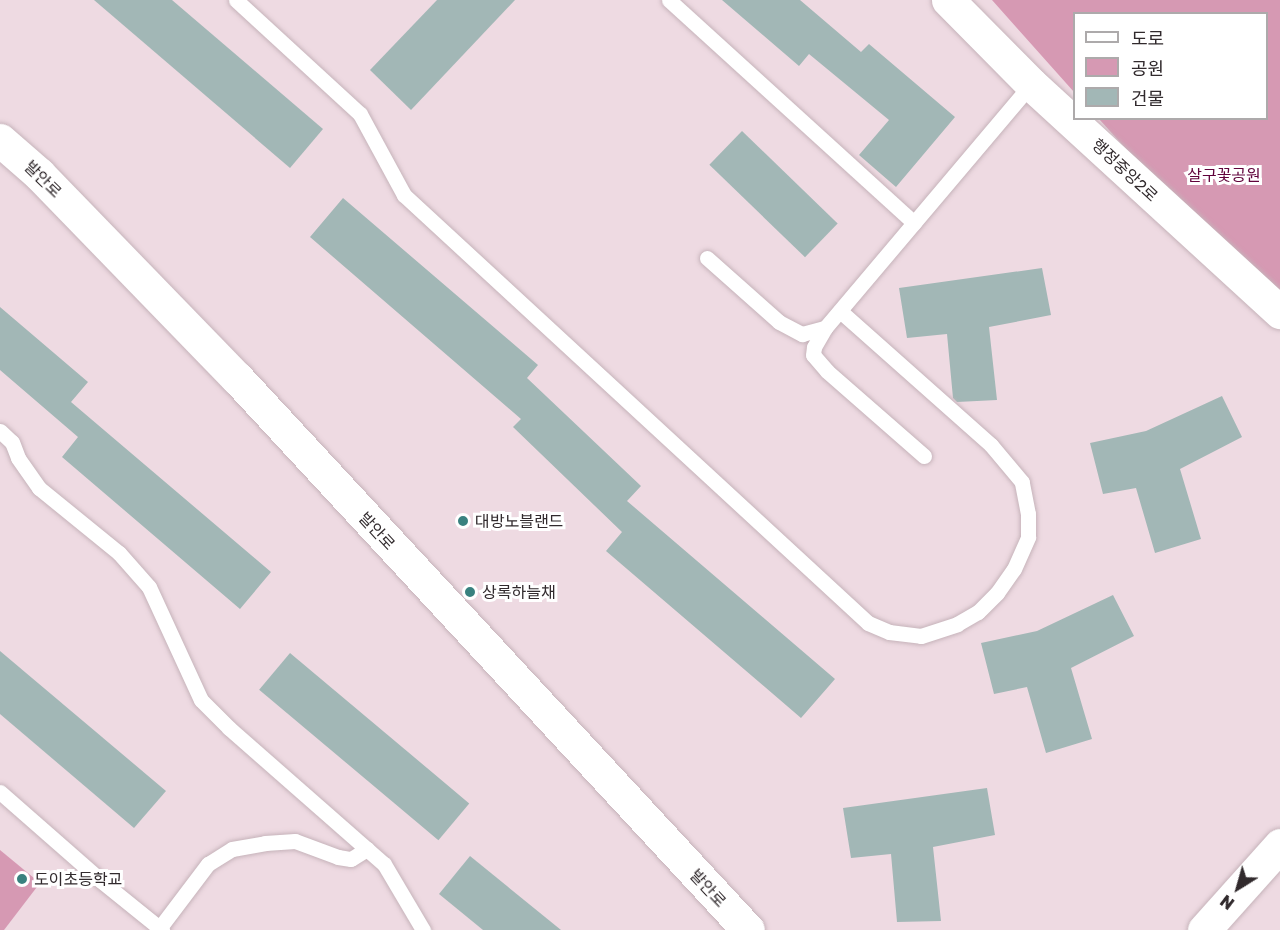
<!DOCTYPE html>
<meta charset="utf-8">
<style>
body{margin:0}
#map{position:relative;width:1280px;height:930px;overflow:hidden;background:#eedae2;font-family:"Golos Text","Noto Sans KR",sans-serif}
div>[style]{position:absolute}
.green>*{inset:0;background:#d699b3}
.building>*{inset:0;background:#a2b7b6;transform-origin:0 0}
.roads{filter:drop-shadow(0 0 2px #c6b3ba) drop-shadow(0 0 2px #c6b3ba)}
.service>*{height:15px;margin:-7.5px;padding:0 7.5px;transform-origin:7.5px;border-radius:7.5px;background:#fff}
.tertiary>*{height:33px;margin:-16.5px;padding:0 16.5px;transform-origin:16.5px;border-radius:16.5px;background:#fff}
.primary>*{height:33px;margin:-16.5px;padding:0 16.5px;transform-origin:16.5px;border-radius:16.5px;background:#fff}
.dots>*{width:16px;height:16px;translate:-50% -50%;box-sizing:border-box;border:3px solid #fff;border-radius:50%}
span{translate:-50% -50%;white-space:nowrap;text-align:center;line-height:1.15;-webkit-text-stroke:6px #fff;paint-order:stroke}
.street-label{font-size:16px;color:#312a2d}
.park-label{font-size:16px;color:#60033b}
.poi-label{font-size:16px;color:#312a2d}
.left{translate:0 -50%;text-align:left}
.legend{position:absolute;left:1073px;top:12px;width:195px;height:108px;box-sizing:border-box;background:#fff;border:2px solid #adaaab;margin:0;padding:8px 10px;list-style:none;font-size:18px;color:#312a2d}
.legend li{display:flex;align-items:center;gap:12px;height:30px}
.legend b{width:30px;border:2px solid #adaaab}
.north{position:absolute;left:1208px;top:858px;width:60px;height:60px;-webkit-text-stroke:4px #fff;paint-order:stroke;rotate:217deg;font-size:16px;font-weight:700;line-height:24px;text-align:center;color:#312a2d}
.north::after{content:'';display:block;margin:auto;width:21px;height:27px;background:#312a2d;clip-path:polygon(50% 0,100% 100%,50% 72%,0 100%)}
</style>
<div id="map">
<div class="green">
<div style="clip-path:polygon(992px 0,1280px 0,1280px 312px,1248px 284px,1099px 119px,1266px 118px,1266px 14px,1074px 14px,1074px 92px)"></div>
<div style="clip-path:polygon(0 850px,40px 883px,4px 930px,0 930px)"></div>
</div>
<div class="building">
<div style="clip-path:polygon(94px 0,172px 0,323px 129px,290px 168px)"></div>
<div style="clip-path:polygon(437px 0,515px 0,411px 110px,370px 70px)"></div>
<div style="clip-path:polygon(722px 0,800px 0,861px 52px,869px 44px,955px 117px,896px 187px,859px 155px,889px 120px,809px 54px,799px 66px)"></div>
<div style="left:742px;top:131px;width:133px;height:47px;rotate:44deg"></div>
<div style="clip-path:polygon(343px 198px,538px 365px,527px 378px,641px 486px,627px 501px,835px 679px,801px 718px,606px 551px,622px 532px,513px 427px,521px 419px,310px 237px)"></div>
<div style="clip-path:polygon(1042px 268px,1051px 315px,989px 327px,997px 400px,957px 402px,953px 398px,947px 334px,907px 338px,899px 288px)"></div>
<div style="clip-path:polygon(0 307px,88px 382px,71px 402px,271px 572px,240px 609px,62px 457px,78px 437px,0 370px)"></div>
<div style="clip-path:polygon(1222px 396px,1242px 437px,1180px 469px,1201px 539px,1155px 553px,1136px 488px,1103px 494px,1090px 443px,1146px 431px)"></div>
<div style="clip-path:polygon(1113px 595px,1134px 636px,1071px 668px,1092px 739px,1046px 753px,1027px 687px,994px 694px,981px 643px,1037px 631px)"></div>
<div style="clip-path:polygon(0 651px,166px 791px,134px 828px,0 714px)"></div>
<div style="left:290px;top:653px;width:234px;height:48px;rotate:40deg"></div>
<div style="clip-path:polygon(987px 788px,995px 835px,933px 847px,941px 921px,897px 922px,891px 854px,851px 858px,843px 808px)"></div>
<div style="clip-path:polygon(470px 856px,561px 930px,483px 930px,439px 894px)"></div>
</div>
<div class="roads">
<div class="service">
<div style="left:236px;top:0;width:168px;rotate:42.6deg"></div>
<div style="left:360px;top:114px;width:92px;rotate:61.5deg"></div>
<div style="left:404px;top:195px;width:631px;rotate:42.69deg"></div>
<div style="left:868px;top:623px;width:23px;rotate:23deg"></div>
<div style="left:889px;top:632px;width:32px;rotate:7deg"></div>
<div style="left:921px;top:636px;width:38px;rotate:-18deg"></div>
<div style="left:957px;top:624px;width:24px;rotate:-30deg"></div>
<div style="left:978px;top:612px;width:27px;rotate:-45deg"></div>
<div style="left:997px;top:593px;width:29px;rotate:-55deg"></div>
<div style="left:1014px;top:569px;width:35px;rotate:-66deg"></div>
<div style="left:1028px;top:537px;width:23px;rotate:-90deg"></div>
<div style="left:1028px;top:514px;width:33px;rotate:-101deg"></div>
<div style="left:1022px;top:482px;width:48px;rotate:-130deg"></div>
<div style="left:991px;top:445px;width:202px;rotate:-138.4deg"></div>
<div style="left:669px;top:0;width:331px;rotate:42.3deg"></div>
<div style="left:707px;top:258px;width:96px;rotate:41.6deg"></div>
<div style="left:779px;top:322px;width:26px;rotate:28deg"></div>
<div style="left:802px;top:334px;width:24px;rotate:-15deg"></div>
<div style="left:0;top:431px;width:16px;rotate:43deg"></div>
<div style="left:12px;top:442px;width:17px;rotate:69deg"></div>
<div style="left:18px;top:458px;width:37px;rotate:55deg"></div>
<div style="left:39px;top:488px;width:103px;rotate:39.1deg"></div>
<div style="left:119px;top:553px;width:45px;rotate:48.6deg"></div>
<div style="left:149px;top:587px;width:124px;rotate:65.3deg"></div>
<div style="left:201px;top:700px;width:40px;rotate:45deg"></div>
<div style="left:229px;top:728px;width:206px;rotate:41.3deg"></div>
<div style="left:384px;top:864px;width:77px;rotate:59.4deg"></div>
<div style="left:924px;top:456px;width:129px;rotate:-138.8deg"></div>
<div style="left:827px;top:371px;width:21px;rotate:-131deg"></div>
<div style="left:813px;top:355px;width:8px;rotate:-83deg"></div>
<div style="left:814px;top:347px;width:22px;rotate:-60deg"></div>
<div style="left:825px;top:328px;width:319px;rotate:-49.8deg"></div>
<div style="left:0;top:792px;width:133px;rotate:41.3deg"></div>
<div style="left:100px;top:880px;width:80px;rotate:38.9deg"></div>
<div style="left:158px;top:930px;width:83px;rotate:-52.9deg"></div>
<div style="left:208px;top:864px;width:28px;rotate:-32deg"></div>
<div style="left:232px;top:849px;width:34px;rotate:-10deg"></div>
<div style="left:265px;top:843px;width:30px;rotate:-4deg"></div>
<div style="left:295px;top:841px;width:46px;rotate:20.4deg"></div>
<div style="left:338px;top:857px;width:13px;rotate:9deg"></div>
<div style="left:351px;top:859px;width:19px;rotate:-32deg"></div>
</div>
<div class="tertiary">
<div style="left:948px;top:0;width:118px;rotate:45.3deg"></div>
<div style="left:1031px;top:84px;width:338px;rotate:42.5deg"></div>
<div style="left:1204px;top:930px;width:114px;rotate:-48.2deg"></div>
</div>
<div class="primary">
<div style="left:0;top:140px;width:52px;rotate:41.1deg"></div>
<div style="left:39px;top:174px;width:284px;rotate:45.9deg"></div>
<div style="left:237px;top:378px;width:752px;rotate:47.21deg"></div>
</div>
</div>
<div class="dots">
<div style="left:463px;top:521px;background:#39817f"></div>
<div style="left:470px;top:592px;background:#39817f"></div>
<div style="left:22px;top:879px;background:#39817f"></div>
</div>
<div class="street-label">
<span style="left:1125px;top:170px;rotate:43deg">행정중앙2로</span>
<span style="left:43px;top:179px;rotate:44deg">발안로</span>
<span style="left:377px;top:531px;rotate:47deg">발안로</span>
<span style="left:708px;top:888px;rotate:47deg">발안로</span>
</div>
<div class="park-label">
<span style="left:1224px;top:175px">살구꽃공원</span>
</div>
<div class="poi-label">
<span class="left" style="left:475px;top:521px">대방노블랜드</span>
<span class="left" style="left:482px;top:592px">상록하늘채</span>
<span class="left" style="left:34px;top:879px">도이초등학교</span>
</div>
<ul class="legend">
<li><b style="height:8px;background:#fff"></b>도로</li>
<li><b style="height:16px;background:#d699b3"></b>공원</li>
<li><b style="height:16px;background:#a2b7b6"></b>건물</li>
</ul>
<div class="north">N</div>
</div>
